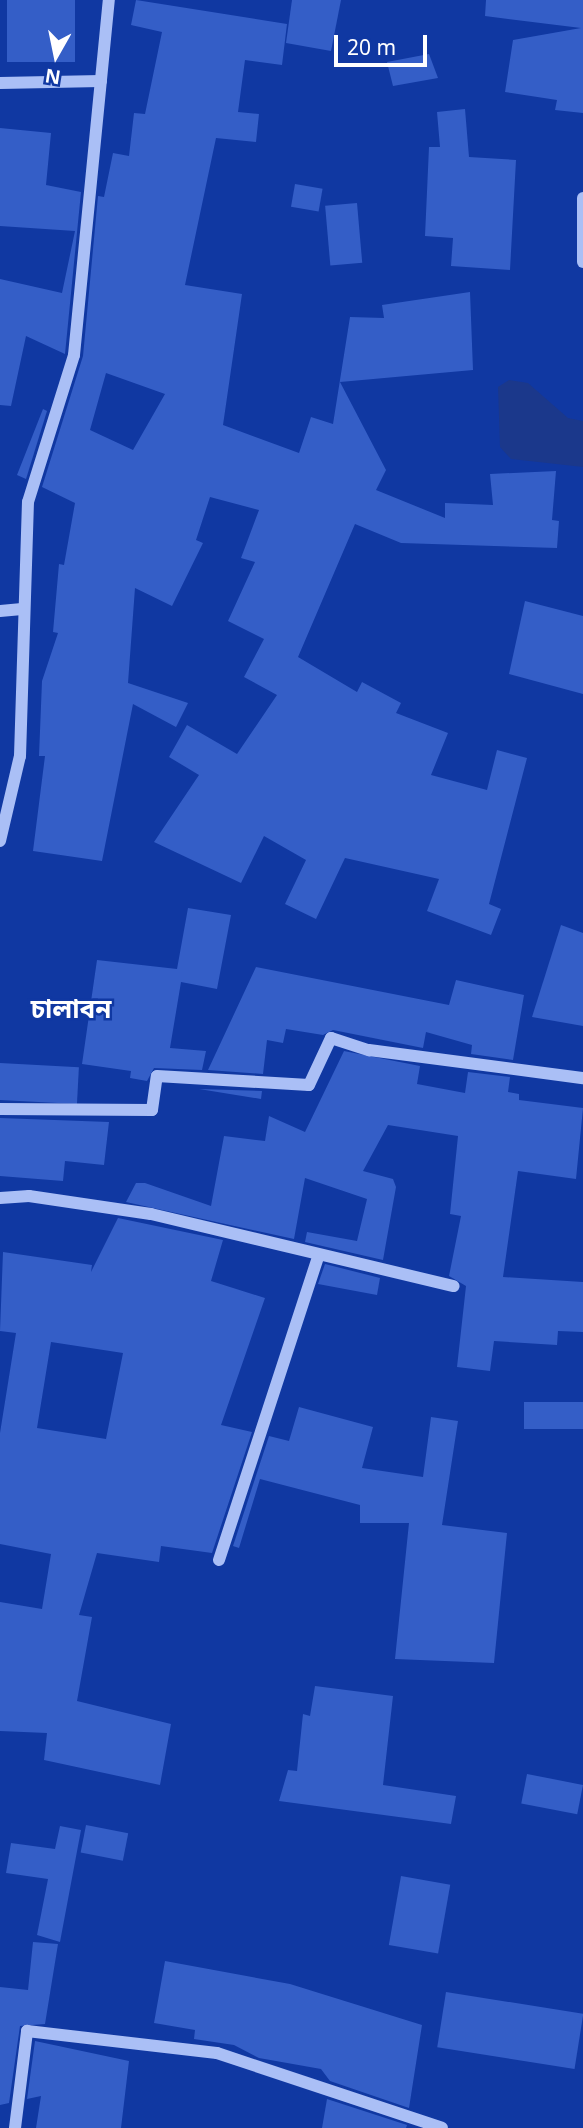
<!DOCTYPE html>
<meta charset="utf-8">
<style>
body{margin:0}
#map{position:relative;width:583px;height:2128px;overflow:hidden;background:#1038a2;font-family:"Noto Sans","Noto Sans Bengali",sans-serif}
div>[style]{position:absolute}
.water>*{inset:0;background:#1b388b}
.building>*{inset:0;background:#345ec7;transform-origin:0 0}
.minor>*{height:12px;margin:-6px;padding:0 6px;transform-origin:6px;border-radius:6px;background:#aabff6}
span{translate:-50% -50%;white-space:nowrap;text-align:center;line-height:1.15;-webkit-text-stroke:5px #1038a2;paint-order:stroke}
.quarter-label{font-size:26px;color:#fff;font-weight:700}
.north{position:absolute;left:21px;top:21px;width:70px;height:70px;-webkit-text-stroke:5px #1038a2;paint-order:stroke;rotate:189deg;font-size:19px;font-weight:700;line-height:28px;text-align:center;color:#fff}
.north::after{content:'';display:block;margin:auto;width:24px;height:32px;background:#fff;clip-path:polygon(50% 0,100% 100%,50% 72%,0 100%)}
.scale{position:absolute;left:334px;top:35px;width:93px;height:32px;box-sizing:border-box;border:4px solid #fff;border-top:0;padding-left:9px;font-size:21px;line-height:24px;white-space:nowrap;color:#fff;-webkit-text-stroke:5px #1038a2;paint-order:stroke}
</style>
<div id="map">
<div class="water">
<div style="clip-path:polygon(509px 380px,528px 383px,568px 418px,583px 421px,583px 467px,511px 459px,500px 447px,498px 387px)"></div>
</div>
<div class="building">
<div style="left:7px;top:0;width:68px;height:62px"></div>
<div style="clip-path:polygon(evenodd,136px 0,287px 24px,282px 65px,245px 60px,238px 112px,259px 114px,256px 142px,216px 138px,185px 285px,242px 294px,223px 425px,299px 453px,311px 417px,333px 424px,350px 317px,384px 318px,382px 305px,470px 292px,473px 370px,340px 382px,386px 470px,376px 490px,445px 518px,445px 503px,493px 505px,490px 474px,556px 471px,552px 520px,559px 521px,557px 548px,401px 543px,355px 524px,298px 657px,357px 692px,362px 682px,401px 703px,396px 713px,448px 733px,431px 775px,487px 790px,497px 750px,527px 758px,489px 904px,501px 909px,491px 935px,427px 911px,439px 879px,345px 858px,316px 919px,285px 904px,306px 860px,264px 836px,241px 883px,154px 842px,199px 775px,169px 757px,187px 725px,237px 754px,277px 695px,244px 677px,264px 639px,228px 621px,255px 562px,241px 558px,259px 510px,210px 497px,196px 540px,203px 543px,172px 606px,135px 588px,128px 683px,188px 703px,176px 727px,133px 704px,102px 861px,33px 851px,45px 756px,39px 756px,42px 681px,58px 633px,53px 632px,59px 564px,64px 565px,75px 503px,42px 487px,83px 356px,98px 196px,104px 197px,113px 153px,129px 156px,134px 113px,145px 114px,162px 32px,131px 25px,136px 0,106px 373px,165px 394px,133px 450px,90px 430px,106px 373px)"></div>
<div style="clip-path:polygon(292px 0,341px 0,331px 51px,286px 43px)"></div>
<div style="clip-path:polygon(486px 0,583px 0,583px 113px,555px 110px,557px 100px,505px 92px,513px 40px,581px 28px,485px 16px)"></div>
<div style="clip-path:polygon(429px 54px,438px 78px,393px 86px,387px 62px)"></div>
<div style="clip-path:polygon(465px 109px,469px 157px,516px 160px,510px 270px,451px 266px,453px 238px,425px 236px,429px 147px,440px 147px,437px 112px)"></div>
<div style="clip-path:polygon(0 128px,51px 133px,46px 185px,81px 192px,65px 354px,26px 336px,11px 406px,0 405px,0 279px,62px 293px,75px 231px,0 226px)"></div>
<div style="left:295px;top:184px;width:28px;height:23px;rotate:10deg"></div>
<div style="left:357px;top:203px;width:60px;height:32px;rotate:85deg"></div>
<div style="clip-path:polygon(43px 409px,47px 411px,26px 479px,17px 475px)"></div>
<div style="clip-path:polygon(525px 601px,583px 616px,583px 694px,509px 674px)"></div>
<div style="clip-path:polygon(188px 908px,231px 915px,217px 989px,181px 982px,170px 1048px,206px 1051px,202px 1070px,154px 1068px,147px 1081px,130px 1078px,131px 1071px,82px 1064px,97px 960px,177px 969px)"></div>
<div style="clip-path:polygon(561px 925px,583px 933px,583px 1026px,532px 1017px)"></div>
<div style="clip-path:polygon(256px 967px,449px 1005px,456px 980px,524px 995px,513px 1060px,471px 1054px,472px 1045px,426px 1032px,423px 1048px,333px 1030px,323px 1035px,286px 1029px,283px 1043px,267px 1040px,263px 1074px,208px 1070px)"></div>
<div style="clip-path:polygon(344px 1051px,420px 1066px,417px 1084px,465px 1093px,468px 1072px,510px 1077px,508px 1092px,519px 1094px,519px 1100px,583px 1108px,576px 1179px,518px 1171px,503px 1277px,583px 1282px,583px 1332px,558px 1331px,557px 1345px,494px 1341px,490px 1371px,457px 1367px,466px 1286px,449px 1276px,461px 1216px,450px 1214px,458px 1136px,388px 1125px,363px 1171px,393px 1179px,396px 1187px,383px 1260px,305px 1242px,307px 1232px,357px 1241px,367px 1199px,305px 1178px,294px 1239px,126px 1202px,136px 1183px,145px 1183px,211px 1206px,224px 1136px,265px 1141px,269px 1116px,305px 1132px)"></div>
<div style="left:0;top:1063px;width:79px;height:37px;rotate:3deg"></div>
<div style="clip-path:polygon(199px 1089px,262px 1091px,261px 1099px)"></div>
<div style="clip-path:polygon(0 1118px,109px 1122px,104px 1165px,65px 1161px,63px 1181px,0 1176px)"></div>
<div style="clip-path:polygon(evenodd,118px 1218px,223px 1240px,211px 1281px,265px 1298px,221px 1425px,252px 1432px,212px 1553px,161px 1546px,159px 1562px,97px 1553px,79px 1615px,92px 1617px,77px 1701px,171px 1724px,160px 1785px,44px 1760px,47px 1733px,0 1731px,0 1602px,42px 1609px,51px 1554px,0 1544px,0 1433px,16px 1333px,0 1331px,3px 1252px,92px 1265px,91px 1272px,118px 1218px,51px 1342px,123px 1353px,106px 1439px,37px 1428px,51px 1342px)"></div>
<div style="clip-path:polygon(325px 1264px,380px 1278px,377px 1295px,318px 1284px)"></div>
<div style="left:583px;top:1402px;width:27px;height:59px;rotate:90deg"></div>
<div style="clip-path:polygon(299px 1407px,373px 1427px,362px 1468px,423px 1477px,431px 1417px,458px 1421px,442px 1525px,507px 1533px,494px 1663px,395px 1659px,409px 1523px,360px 1523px,360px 1505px,260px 1479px,239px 1548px,233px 1546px,269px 1436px,289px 1441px)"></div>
<div style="clip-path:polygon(315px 1686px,393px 1696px,383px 1785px,456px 1796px,451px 1824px,279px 1801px,288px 1770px,297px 1771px,303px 1714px,310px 1716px)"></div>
<div style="left:527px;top:1774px;width:57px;height:30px;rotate:11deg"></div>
<div style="left:86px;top:1825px;width:43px;height:28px;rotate:11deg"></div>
<div style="clip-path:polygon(60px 1826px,81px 1830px,60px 1942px,37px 1935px,48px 1879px,6px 1873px,11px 1843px,55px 1849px)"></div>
<div style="left:401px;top:1876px;width:50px;height:70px;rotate:10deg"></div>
<div style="clip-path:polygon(33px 1942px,58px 1944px,45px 2024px,20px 2026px,9px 2103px,0 2105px,0 1987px,28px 1990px)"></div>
<div style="clip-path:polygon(165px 1961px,290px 1984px,422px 2025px,409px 2108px,330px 2081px,321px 2069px,259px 2058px,234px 2045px,194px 2039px,195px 2030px,154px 2023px)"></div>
<div style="left:446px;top:1992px;width:139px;height:56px;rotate:9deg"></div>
<div style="clip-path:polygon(35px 2041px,129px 2061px,121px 2128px,36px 2128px,41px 2096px,27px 2099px)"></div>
<div style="clip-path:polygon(327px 2099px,407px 2125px,406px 2128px,322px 2128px)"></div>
</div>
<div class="minor">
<div style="left:0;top:83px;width:101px;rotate:-1.1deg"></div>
<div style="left:583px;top:198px;width:64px;rotate:90deg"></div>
<div style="left:0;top:611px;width:22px;rotate:-5deg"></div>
<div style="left:0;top:841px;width:87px;rotate:-76.8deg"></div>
<div style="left:20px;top:756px;width:254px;rotate:-88.2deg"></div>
<div style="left:28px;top:502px;width:154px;rotate:-72.6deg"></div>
<div style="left:74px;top:355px;width:357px;rotate:-84.4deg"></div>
<div style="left:0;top:1109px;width:152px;rotate:0.4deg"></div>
<div style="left:152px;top:1110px;width:34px;rotate:-82deg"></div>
<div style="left:157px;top:1076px;width:152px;rotate:3.4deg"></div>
<div style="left:309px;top:1085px;width:52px;rotate:-64.9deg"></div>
<div style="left:331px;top:1038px;width:40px;rotate:18deg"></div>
<div style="left:369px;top:1050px;width:216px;rotate:7.5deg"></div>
<div style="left:0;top:1198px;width:29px;rotate:-4deg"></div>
<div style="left:29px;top:1196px;width:123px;rotate:8.4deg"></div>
<div style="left:151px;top:1214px;width:311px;rotate:13.4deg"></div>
<div style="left:219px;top:1560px;width:319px;rotate:-71.9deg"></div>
<div style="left:15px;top:2128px;width:98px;rotate:-82.9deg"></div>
<div style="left:27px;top:2031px;width:191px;rotate:6.6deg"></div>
<div style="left:217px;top:2053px;width:237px;rotate:18.4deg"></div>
</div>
<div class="quarter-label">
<span style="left:71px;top:1009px">চালাবন</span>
</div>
<div class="north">N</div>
<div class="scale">20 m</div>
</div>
